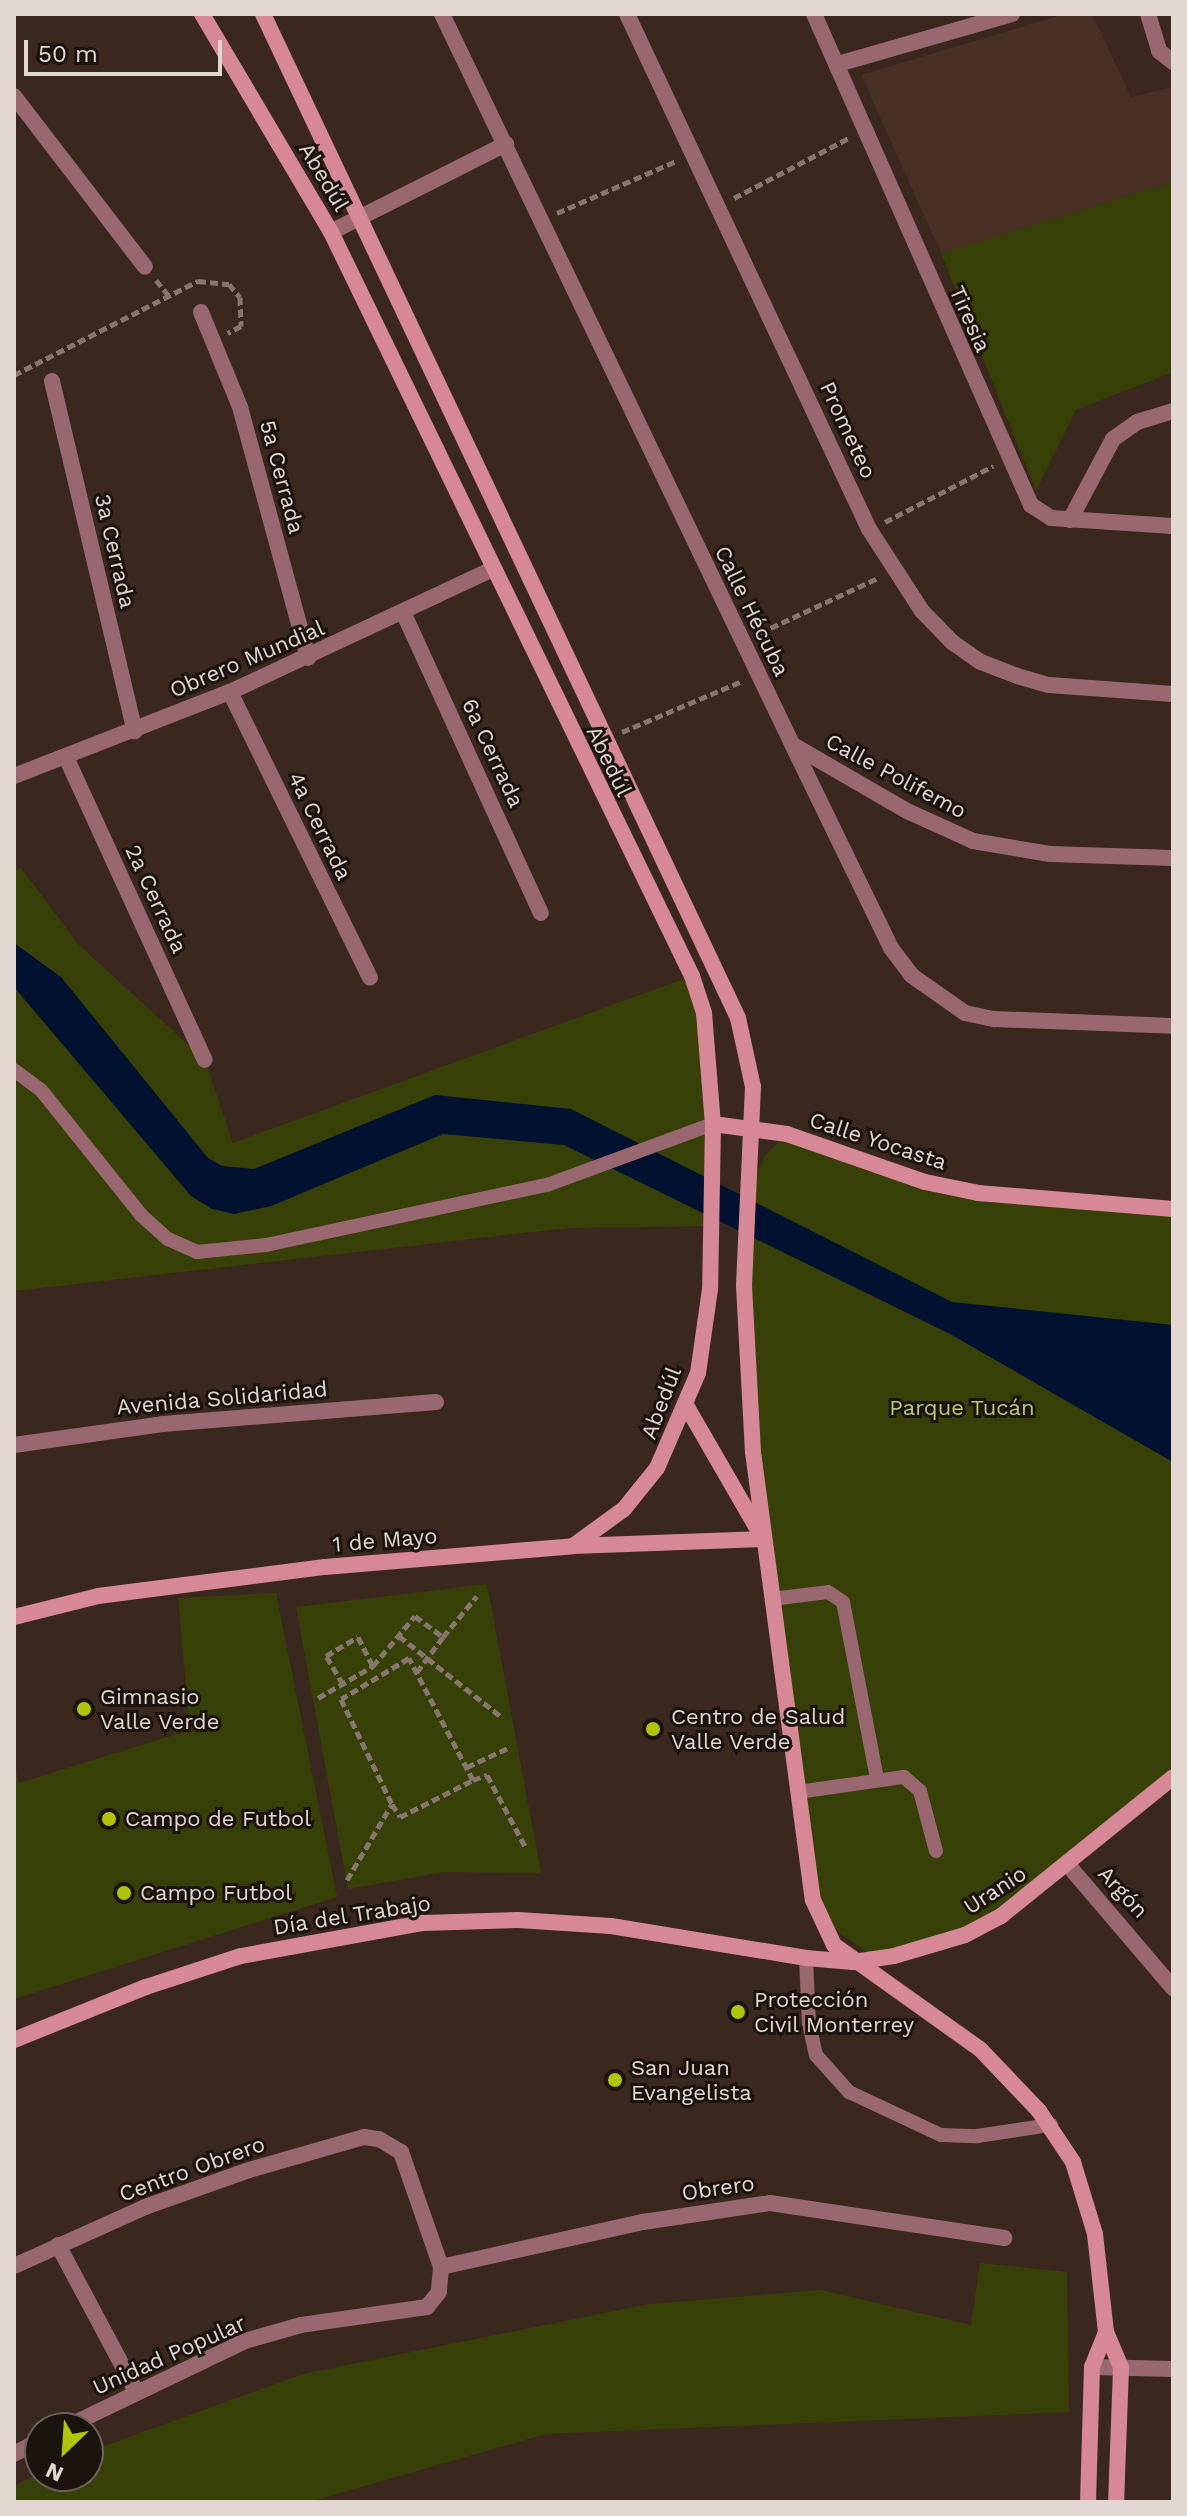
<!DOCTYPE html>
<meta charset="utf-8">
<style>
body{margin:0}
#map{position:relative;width:1187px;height:2516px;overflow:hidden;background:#3a281e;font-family:"Work Sans",sans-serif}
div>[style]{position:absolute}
.built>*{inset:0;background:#483024}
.green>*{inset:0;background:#374007}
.water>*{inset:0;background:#00122f}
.path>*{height:5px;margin-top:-2.5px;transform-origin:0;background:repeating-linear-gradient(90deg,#86766e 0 8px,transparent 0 12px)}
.lane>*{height:14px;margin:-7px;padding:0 7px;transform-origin:7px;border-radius:7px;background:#996770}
.street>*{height:16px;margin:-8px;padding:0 8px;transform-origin:8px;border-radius:8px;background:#996770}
.secondary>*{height:16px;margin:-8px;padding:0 8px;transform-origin:8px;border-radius:8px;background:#d68896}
.dots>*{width:22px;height:22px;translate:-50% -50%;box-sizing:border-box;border:4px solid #1b130e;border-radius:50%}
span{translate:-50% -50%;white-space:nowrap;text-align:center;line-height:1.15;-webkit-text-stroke:6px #1b130e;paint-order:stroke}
.street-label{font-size:22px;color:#e2d6d0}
.park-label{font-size:22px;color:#b7c973}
.poi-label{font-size:22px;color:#e2d6d0}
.left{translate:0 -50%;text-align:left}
.frame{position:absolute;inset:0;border:16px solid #e2d6d0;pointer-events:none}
.north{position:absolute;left:24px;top:2412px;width:80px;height:80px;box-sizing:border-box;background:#1b130e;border:2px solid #6b615c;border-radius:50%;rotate:205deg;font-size:22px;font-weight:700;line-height:32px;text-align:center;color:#e2d6d0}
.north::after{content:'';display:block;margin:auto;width:28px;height:36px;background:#afc506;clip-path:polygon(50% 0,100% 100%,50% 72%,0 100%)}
.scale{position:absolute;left:24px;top:40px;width:198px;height:36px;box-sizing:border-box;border:4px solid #e2d6d0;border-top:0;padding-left:10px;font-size:24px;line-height:28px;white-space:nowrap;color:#e2d6d0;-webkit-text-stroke:6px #1b130e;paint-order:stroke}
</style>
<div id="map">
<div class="built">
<div style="clip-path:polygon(1065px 14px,1092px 14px,1131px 97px,1173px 87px,1173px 182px,941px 253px,861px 75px)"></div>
</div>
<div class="green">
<div style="clip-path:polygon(1173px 182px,1173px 372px,1076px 410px,1036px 491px,941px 253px)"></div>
<div style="clip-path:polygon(21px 868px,79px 945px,205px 1060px,233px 1143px,692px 976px,704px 1013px,711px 1226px,568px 1228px,14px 1291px,14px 871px)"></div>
<div style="clip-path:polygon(787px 1134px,925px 1182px,1173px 1209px,1173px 1777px,1001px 1916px,877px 1959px,840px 1933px,813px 1900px,764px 1539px,747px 1199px,764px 1156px)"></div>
<div style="clip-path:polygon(487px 1584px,541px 1873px,444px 1872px,348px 1889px,296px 1607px)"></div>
<div style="clip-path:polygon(276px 1593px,337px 1897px,14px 1999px,14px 1764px,19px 1783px,190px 1730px,178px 1598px)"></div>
<div style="clip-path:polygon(980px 2263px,1067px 2272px,1069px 2412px,546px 2434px,309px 2502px,14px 2502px,14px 2486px,40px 2473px,88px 2476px,88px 2452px,303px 2374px,649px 2304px,821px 2290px,971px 2325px)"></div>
</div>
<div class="water">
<div style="clip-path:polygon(14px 943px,61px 977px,208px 1158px,222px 1166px,254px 1169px,435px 1095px,571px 1109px,952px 1302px,1173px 1325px,1173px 1462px,950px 1334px,564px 1145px,443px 1134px,271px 1206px,234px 1214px,212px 1209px,191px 1196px,14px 987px)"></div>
</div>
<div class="path">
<div style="left:734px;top:198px;width:130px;rotate:-27.6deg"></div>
<div style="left:557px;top:213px;width:130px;rotate:-23.6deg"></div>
<div style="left:156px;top:280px;width:19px;rotate:51deg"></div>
<div style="left:14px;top:375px;width:207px;rotate:-27.1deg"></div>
<div style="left:198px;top:281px;width:31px;rotate:6deg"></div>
<div style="left:229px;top:284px;width:17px;rotate:50deg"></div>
<div style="left:240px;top:297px;width:29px;rotate:88deg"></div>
<div style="left:241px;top:326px;width:15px;rotate:152deg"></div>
<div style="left:885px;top:522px;width:122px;rotate:-27.4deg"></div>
<div style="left:760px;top:633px;width:130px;rotate:-25deg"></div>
<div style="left:622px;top:732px;width:130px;rotate:-23deg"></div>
<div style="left:399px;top:1636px;width:132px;rotate:38.3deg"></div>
<div style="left:443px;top:1637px;width:53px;rotate:-50.3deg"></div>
<div style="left:343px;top:1684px;width:33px;rotate:-121deg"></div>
<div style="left:326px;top:1656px;width:37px;rotate:-31deg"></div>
<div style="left:358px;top:1637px;width:33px;rotate:63deg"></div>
<div style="left:318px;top:1698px;width:64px;rotate:-30.2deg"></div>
<div style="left:373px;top:1666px;width:65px;rotate:-50deg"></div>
<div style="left:415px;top:1616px;width:35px;rotate:37deg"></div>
<div style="left:443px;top:1637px;width:44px;rotate:126.6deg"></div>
<div style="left:467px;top:1767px;width:47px;rotate:-24.9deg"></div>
<div style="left:473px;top:1780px;width:15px;rotate:-20deg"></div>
<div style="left:487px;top:1775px;width:83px;rotate:61.9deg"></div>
<div style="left:347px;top:1880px;width:88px;rotate:-59.4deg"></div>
<div style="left:392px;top:1804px;width:15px;rotate:58deg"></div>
<div style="left:400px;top:1817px;width:82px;rotate:-26.9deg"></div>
<div style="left:473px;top:1780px;width:138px;rotate:-117.7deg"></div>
<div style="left:409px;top:1658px;width:79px;rotate:148.9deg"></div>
<div style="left:341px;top:1699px;width:117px;rotate:64.1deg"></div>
</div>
<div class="lane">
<div style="left:14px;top:1070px;width:34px;rotate:37deg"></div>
<div style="left:41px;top:1090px;width:160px;rotate:51.3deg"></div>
<div style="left:141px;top:1215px;width:36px;rotate:42deg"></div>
<div style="left:168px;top:1239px;width:32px;rotate:24deg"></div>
<div style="left:197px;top:1252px;width:69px;rotate:-5.8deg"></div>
<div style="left:266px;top:1245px;width:287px;rotate:-12.1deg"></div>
<div style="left:547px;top:1185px;width:177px;rotate:-20.2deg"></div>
<div style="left:772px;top:1599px;width:56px;rotate:-7.1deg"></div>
<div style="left:828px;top:1592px;width:18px;rotate:34deg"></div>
<div style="left:843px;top:1602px;width:179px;rotate:79.1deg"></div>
<div style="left:798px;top:1792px;width:107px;rotate:-8.1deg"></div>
<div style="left:904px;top:1777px;width:21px;rotate:41deg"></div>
<div style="left:920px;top:1791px;width:62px;rotate:75.1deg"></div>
<div style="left:806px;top:1958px;width:65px;rotate:87.4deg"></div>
<div style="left:809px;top:2023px;width:33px;rotate:78deg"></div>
<div style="left:816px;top:2055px;width:50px;rotate:48.3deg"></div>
<div style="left:849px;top:2092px;width:102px;rotate:25.1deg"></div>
<div style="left:941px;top:2135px;width:36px;rotate:2deg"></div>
<div style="left:977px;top:2136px;width:75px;rotate:-8.5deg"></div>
</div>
<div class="street">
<div style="left:442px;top:14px;width:810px;rotate:64.38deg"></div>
<div style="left:792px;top:744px;width:227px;rotate:64.1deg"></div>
<div style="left:891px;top:948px;width:34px;rotate:53deg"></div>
<div style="left:911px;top:975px;width:66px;rotate:35.1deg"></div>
<div style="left:965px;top:1013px;width:30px;rotate:12deg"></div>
<div style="left:994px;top:1019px;width:179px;rotate:2.2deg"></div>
<div style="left:627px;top:14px;width:569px;rotate:64.83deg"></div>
<div style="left:869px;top:529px;width:98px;rotate:57.1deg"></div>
<div style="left:922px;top:611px;width:43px;rotate:45.9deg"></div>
<div style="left:952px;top:642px;width:35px;rotate:35deg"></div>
<div style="left:981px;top:662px;width:39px;rotate:21deg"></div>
<div style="left:1017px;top:676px;width:33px;rotate:16deg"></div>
<div style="left:1049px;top:685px;width:124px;rotate:4.2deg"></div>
<div style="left:814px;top:14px;width:537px;rotate:66.16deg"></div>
<div style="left:1031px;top:505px;width:24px;rotate:33deg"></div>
<div style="left:1051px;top:518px;width:122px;rotate:3.8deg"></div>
<div style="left:1148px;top:14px;width:39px;rotate:73deg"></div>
<div style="left:1159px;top:51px;width:18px;rotate:38deg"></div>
<div style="left:838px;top:64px;width:181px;rotate:-16deg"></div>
<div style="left:14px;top:96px;width:215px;rotate:52.5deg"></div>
<div style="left:331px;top:232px;width:196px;rotate:-26.7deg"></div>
<div style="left:201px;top:312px;width:103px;rotate:67.7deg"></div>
<div style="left:240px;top:407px;width:260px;rotate:74.8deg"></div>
<div style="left:52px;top:381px;width:360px;rotate:76.7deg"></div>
<div style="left:1070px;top:520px;width:92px;rotate:-62deg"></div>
<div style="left:1113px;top:439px;width:29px;rotate:-35deg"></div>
<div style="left:1137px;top:422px;width:38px;rotate:-17deg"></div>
<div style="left:403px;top:612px;width:331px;rotate:65.4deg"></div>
<div style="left:230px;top:692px;width:318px;rotate:63.9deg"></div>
<div style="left:793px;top:745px;width:132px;rotate:30.1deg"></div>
<div style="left:907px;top:811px;width:72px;rotate:24.4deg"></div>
<div style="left:973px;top:841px;width:78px;rotate:9.6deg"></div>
<div style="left:1050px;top:854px;width:123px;rotate:1.9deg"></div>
<div style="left:66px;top:757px;width:333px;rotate:65.4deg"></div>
<div style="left:14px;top:776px;width:232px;rotate:-21.3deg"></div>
<div style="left:230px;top:692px;width:289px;rotate:-25.1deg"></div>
<div style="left:14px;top:1445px;width:150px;rotate:-8deg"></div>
<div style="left:163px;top:1424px;width:274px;rotate:-4.6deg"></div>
<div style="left:1068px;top:1865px;width:162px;rotate:49.5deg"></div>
<div style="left:58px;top:2245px;width:166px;rotate:61.9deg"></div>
<div style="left:14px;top:2266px;width:144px;rotate:-24.2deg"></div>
<div style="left:145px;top:2207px;width:110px;rotate:-19.6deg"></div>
<div style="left:249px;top:2170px;width:120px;rotate:-16deg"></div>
<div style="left:364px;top:2137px;width:15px;rotate:8deg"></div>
<div style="left:379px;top:2139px;width:26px;rotate:31deg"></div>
<div style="left:401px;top:2152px;width:122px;rotate:70.8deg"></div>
<div style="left:441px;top:2267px;width:25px;rotate:95deg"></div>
<div style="left:439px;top:2292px;width:19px;rotate:129deg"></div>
<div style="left:427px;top:2307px;width:127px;rotate:171.9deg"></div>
<div style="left:301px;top:2325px;width:58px;rotate:164.1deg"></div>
<div style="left:245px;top:2341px;width:201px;rotate:154.3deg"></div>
<div style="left:441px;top:2267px;width:207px;rotate:-12.6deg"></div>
<div style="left:643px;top:2222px;width:128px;rotate:-8.5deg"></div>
<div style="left:770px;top:2203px;width:237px;rotate:8.5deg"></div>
<div style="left:1092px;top:2367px;width:81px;rotate:1.4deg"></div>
<div style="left:14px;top:2454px;width:30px;rotate:-28deg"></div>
</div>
<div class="secondary">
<div style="left:202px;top:14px;width:253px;rotate:59.4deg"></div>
<div style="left:331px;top:232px;width:827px;rotate:64.12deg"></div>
<div style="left:692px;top:976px;width:39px;rotate:72deg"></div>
<div style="left:704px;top:1013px;width:111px;rotate:85.4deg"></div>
<div style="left:713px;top:1124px;width:165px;rotate:91deg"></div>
<div style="left:710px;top:1289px;width:85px;rotate:98.1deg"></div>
<div style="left:698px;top:1373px;width:103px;rotate:113.3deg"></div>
<div style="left:657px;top:1468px;width:53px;rotate:128.8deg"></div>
<div style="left:624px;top:1509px;width:63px;rotate:144deg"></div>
<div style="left:263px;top:14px;width:1111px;rotate:64.68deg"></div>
<div style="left:738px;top:1018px;width:71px;rotate:77.7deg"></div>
<div style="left:753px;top:1087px;width:199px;rotate:92.6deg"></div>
<div style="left:744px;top:1286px;width:166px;rotate:86.9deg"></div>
<div style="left:753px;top:1452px;width:452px;rotate:82.4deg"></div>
<div style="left:813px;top:1900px;width:50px;rotate:65deg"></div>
<div style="left:834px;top:1945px;width:179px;rotate:35.5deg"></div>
<div style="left:980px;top:2049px;width:86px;rotate:46.4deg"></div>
<div style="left:1039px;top:2111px;width:61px;rotate:56.3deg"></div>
<div style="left:1073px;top:2162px;width:75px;rotate:73deg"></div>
<div style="left:1095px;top:2234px;width:99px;rotate:83.6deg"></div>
<div style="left:1106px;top:2332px;width:39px;rotate:67deg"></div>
<div style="left:1121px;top:2368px;width:134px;rotate:92.1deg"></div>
<div style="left:713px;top:1124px;width:75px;rotate:7.7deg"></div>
<div style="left:787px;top:1134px;width:146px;rotate:19.2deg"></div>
<div style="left:925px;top:1182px;width:54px;rotate:11.7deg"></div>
<div style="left:978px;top:1193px;width:196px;rotate:4.7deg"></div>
<div style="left:687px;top:1407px;width:148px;rotate:60deg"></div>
<div style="left:14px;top:1617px;width:87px;rotate:-14deg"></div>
<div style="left:98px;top:1596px;width:229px;rotate:-7.3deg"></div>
<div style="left:325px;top:1567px;width:249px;rotate:-4.8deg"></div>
<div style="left:573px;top:1546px;width:191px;rotate:-2.1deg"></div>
<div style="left:14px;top:2040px;width:142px;rotate:-21.9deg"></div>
<div style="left:146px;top:1987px;width:100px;rotate:-18.1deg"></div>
<div style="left:241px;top:1956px;width:185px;rotate:-10.3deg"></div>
<div style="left:423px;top:1923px;width:95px;rotate:-1.8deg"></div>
<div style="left:518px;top:1920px;width:93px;rotate:3.7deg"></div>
<div style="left:611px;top:1926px;width:198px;rotate:9.3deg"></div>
<div style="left:806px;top:1958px;width:47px;rotate:4.9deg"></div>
<div style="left:853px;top:1962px;width:41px;rotate:-8.3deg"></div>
<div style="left:894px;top:1956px;width:74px;rotate:-16.5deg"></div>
<div style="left:965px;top:1935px;width:41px;rotate:-27.8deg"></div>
<div style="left:1001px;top:1916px;width:221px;rotate:-38.9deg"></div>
<div style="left:1088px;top:2502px;width:135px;rotate:-88.3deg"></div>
<div style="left:1092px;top:2367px;width:38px;rotate:-68deg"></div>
</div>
<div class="dots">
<div style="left:84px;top:1709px;background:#afc506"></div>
<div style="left:653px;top:1729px;background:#afc506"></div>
<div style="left:109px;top:1819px;background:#afc506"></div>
<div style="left:124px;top:1893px;background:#afc506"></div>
<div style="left:738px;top:2012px;background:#afc506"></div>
<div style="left:615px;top:2080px;background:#afc506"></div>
</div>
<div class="street-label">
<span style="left:324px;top:177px;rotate:59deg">Abedúl</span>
<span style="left:970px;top:319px;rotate:66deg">Tiresia</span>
<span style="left:848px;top:430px;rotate:65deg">Prometeo</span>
<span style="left:282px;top:477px;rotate:75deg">5a Cerrada</span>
<span style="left:115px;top:551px;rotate:77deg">3a Cerrada</span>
<span style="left:752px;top:611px;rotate:64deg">Calle Hécuba</span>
<span style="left:247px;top:659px;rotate:-23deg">Obrero Mundial</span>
<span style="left:493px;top:753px;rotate:65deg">6a Cerrada</span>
<span style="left:609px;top:761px;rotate:64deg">Abedúl</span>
<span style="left:896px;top:776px;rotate:28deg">Calle Polifemo</span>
<span style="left:320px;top:826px;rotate:64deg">4a Cerrada</span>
<span style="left:156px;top:899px;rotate:65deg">2a Cerrada</span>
<span style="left:878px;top:1141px;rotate:18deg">Calle Yocasta</span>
<span style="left:222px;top:1398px;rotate:-5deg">Avenida Solidaridad</span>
<span style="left:661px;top:1403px;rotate:-69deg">Abedúl</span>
<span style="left:385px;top:1540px;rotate:-5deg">1 de Mayo</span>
<span style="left:995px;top:1890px;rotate:-33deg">Uranio</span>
<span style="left:1123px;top:1892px;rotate:47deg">Argón</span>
<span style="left:352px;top:1915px;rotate:-9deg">Día del Trabajo</span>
<span style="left:192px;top:2169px;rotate:-20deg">Centro Obrero</span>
<span style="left:718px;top:2188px;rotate:-8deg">Obrero</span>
<span style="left:169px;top:2355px;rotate:-24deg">Unidad Popular</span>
</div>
<div class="park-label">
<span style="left:962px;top:1408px">Parque Tucán</span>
</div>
<div class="poi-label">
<span class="left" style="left:100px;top:1709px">Gimnasio<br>Valle Verde</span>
<span class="left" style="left:671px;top:1729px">Centro de Salud<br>Valle Verde</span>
<span class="left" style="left:125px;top:1819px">Campo de Futbol</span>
<span class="left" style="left:140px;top:1893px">Campo Futbol</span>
<span class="left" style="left:754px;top:2012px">Protección<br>Civil Monterrey</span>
<span class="left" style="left:631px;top:2080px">San Juan<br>Evangelista</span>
</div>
<div class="frame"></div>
<div class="north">N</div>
<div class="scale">50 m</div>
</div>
